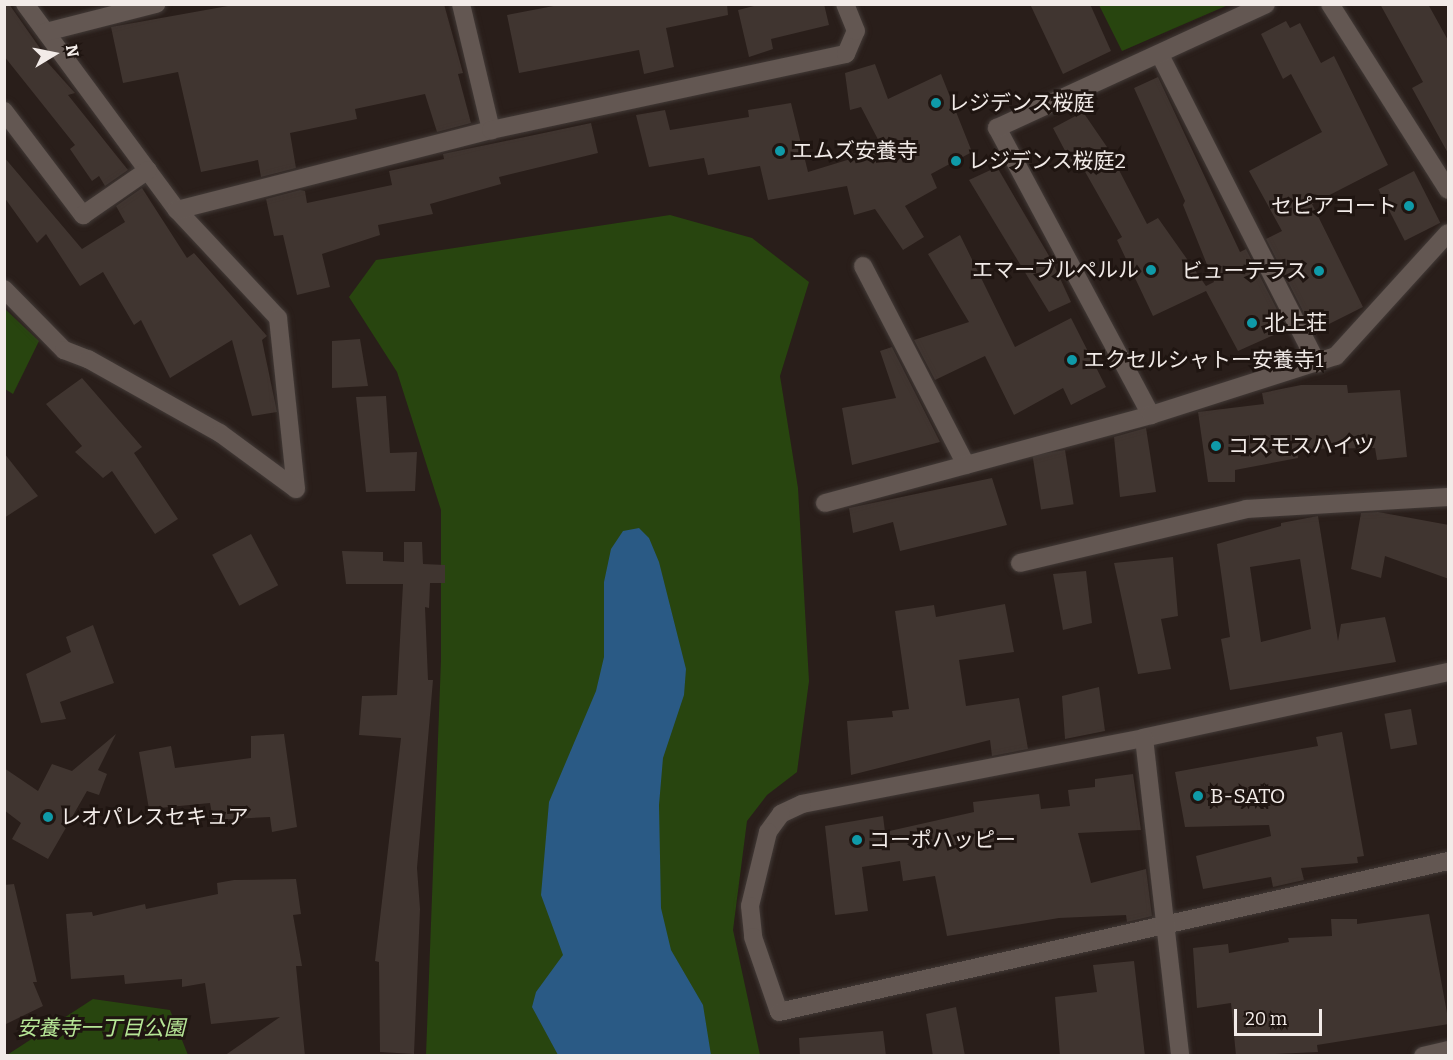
<!DOCTYPE html>
<meta charset="utf-8">
<style>
body{margin:0}
#map{position:relative;width:1453px;height:1060px;overflow:hidden;background:#291e1a;font-family:Bitter,"Noto Sans JP",serif}
div>[style]{position:absolute}
.green>*{inset:0;background:#28450f}
.water>*{inset:0;background:#2a5a85}
.building>*{inset:0;background:#403530;transform-origin:0 0}
.roads{filter:drop-shadow(0 0 2px #423a37) drop-shadow(0 0 2px #423a37)}
.street>*{height:18px;margin:-9px;padding:0 9px;transform-origin:9px;border-radius:9px;background:#635752}
.dots>*{width:16px;height:16px;translate:-50% -50%;box-sizing:border-box;border:3px solid #1f1511;border-radius:50%}
span{translate:-50% -50%;white-space:nowrap;text-align:center;line-height:1.15;-webkit-text-stroke:6px #1f1511;paint-order:stroke}
.poi-label{font-size:21px;color:#f2ebe8}
.left{translate:0 -50%;text-align:left}
.right{translate:-100% -50%;text-align:right}
.park-label{font-size:21px;color:#b6e696;font-style:italic}
.frame{position:absolute;inset:0;border:6px solid #f2ebe8;pointer-events:none}
.north{position:absolute;left:24px;top:24px;width:60px;height:60px;-webkit-text-stroke:4px #1f1511;paint-order:stroke;rotate:80deg;font-size:16px;font-weight:700;line-height:24px;text-align:center;color:#f2ebe8}
.north::after{content:'';display:block;margin:auto;width:21px;height:27px;background:#f2ebe8;clip-path:polygon(50% 0,100% 100%,50% 72%,0 100%)}
.scale{position:absolute;left:1234px;top:1009px;width:88px;height:27px;box-sizing:border-box;border:3px solid #f2ebe8;border-top:0;padding-left:8px;font-size:18px;line-height:21px;white-space:nowrap;color:#f2ebe8;-webkit-text-stroke:4px #1f1511;paint-order:stroke}
</style>
<div id="map">
<div class="green">
<div style="clip-path:polygon(1099px 5px,1228px 5px,1122px 51px)"></div>
<div style="clip-path:polygon(670px 215px,752px 238px,809px 282px,780px 376px,798px 488px,809px 681px,797px 772px,767px 795px,747px 821px,733px 930px,760px 1055px,426px 1055px,441px 660px,441px 510px,397px 372px,349px 297px,376px 260px)"></div>
<div style="clip-path:polygon(4px 308px,39px 341px,13px 394px,5px 389px)"></div>
<div style="clip-path:polygon(93px 999px,170px 1010px,188px 1055px,7px 1055px)"></div>
</div>
<div class="water">
<div style="clip-path:polygon(639px 528px,649px 538px,659px 562px,686px 669px,684px 695px,663px 758px,659px 805px,661px 908px,671px 950px,703px 1005px,711px 1055px,558px 1055px,532px 1007px,536px 992px,563px 955px,541px 895px,549px 802px,596px 691px,604px 657px,604px 582px,611px 549px,623px 531px)"></div>
</div>
<div class="building">
<div style="clip-path:polygon(4px 4px,9px 4px,42px 51px,39px 53px,75px 93px,68px 95px,128px 170px,105px 186px,99px 176px,92px 181px,70px 149px,75px 145px,4px 56px)"></div>
<div style="clip-path:polygon(239px 4px,444px 4px,463px 73px,458px 74px,471px 123px,437px 132px,425px 94px,355px 109px,357px 119px,290px 133px,296px 168px,261px 177px,258px 160px,201px 172px,178px 72px,123px 83px,111px 27px)"></div>
<div style="clip-path:polygon(564px 4px,727px 4px,728px 15px,666px 28px,674px 67px,644px 74px,639px 50px,519px 73px,507px 15px)"></div>
<div style="clip-path:polygon(762px 4px,824px 4px,829px 25px,771px 39px,773px 49px,749px 57px,738px 10px)"></div>
<div style="clip-path:polygon(1030px 4px,1090px 4px,1111px 51px,1063px 74px)"></div>
<div style="clip-path:polygon(1380px 4px,1428px 4px,1449px 42px,1449px 155px,1412px 88px,1423px 82px)"></div>
<div style="clip-path:polygon(1286px 21px,1290px 28px,1300px 23px,1321px 63px,1334px 56px,1388px 165px,1312px 204px,1363px 307px,1321px 328px,1315px 315px,1307px 319px,1266px 239px,1282px 231px,1249px 171px,1322px 132px,1291px 74px,1283px 79px,1261px 34px)"></div>
<div style="clip-path:polygon(875px 64px,888px 99px,941px 74px,972px 152px,931px 174px,937px 188px,905px 206px,924px 237px,903px 250px,875px 209px,854px 215px,847px 186px,768px 200px,760px 166px,708px 175px,704px 158px,649px 167px,636px 115px,665px 110px,670px 130px,749px 117px,748px 110px,791px 103px,808px 172px,883px 149px,861px 107px,850px 110px,845px 73px)"></div>
<div style="clip-path:polygon(1158px 77px,1240px 252px,1246px 249px,1287px 329px,1238px 351px,1206px 291px,1153px 316px,1117px 240px,1122px 237px,1079px 161px,1072px 164px,1053px 128px,1083px 112px,1107px 147px,1147px 224px,1158px 218px,1206px 286px,1214px 282px,1183px 205px,1185px 201px,1134px 88px)"></div>
<div style="clip-path:polygon(591px 123px,598px 153px,499px 177px,501px 184px,430px 204px,433px 214px,378px 225px,380px 235px,322px 254px,330px 287px,297px 295px,283px 235px,274px 236px,266px 199px,300px 190px,305px 191px,307px 203px,392px 185px,389px 171px,444px 159px,443px 154px)"></div>
<div style="clip-path:polygon(4px 157px,82px 249px,125px 222px,116px 206px,142px 188px,187px 258px,194px 253px,267px 336px,262px 340px,277px 412px,252px 416px,232px 340px,170px 378px,141px 320px,134px 325px,103px 272px,80px 286px,46px 234px,37px 243px,4px 197px)"></div>
<div style="clip-path:polygon(997px 167px,1052px 261px,1071px 302px,1049px 312px,969px 180px)"></div>
<div style="left:1414px;top:171px;width:58px;height:40px;rotate:63deg"></div>
<div style="clip-path:polygon(960px 235px,1015px 347px,1071px 318px,1106px 387px,1071px 405px,1063px 388px,1014px 415px,985px 356px,935px 380px,914px 340px,969px 322px,928px 254px)"></div>
<div style="clip-path:polygon(360px 339px,368px 386px,332px 388px,332px 341px)"></div>
<div style="clip-path:polygon(892px 347px,940px 442px,852px 465px,842px 408px,896px 398px,880px 351px)"></div>
<div style="clip-path:polygon(82px 378px,142px 447px,134px 453px,178px 519px,155px 534px,112px 471px,103px 478px,75px 452px,82px 446px,46px 404px)"></div>
<div style="clip-path:polygon(1301px 385px,1347px 385px,1348px 393px,1400px 390px,1407px 457px,1377px 460px,1375px 448px,1297px 449px,1298px 458px,1235px 470px,1235px 482px,1208px 482px,1198px 412px,1264px 404px,1262px 393px)"></div>
<div style="clip-path:polygon(386px 396px,390px 453px,417px 452px,415px 491px,366px 492px,356px 397px)"></div>
<div style="clip-path:polygon(1146px 428px,1156px 492px,1120px 497px,1114px 437px)"></div>
<div style="left:1065px;top:450px;width:55px;height:33px;rotate:81deg"></div>
<div style="clip-path:polygon(4px 453px,38px 496px,4px 518px)"></div>
<div style="clip-path:polygon(992px 478px,1007px 525px,900px 551px,893px 522px,853px 533px,849px 508px)"></div>
<div style="clip-path:polygon(1378px 512px,1449px 525px,1449px 579px,1385px 556px,1381px 578px,1351px 569px,1361px 513px)"></div>
<div style="clip-path:polygon(evenodd,1318px 516px,1338px 641px,1341px 624px,1385px 617px,1396px 662px,1230px 690px,1221px 639px,1230px 637px,1217px 544px,1281px 526px,1281px 523px,1318px 516px,1300px 559px,1311px 629px,1261px 642px,1250px 567px,1300px 559px)"></div>
<div style="left:251px;top:534px;width:58px;height:44px;rotate:62deg"></div>
<div style="clip-path:polygon(404px 542px,422px 542px,423px 564px,445px 565px,445px 583px,430px 583px,429px 608px,425px 607px,428px 680px,433px 680px,417px 868px,420px 909px,414px 1054px,380px 1052px,379px 962px,375px 961px,401px 738px,359px 735px,362px 696px,397px 695px,403px 584px,346px 584px,342px 551px,383px 552px,383px 561px,404px 562px)"></div>
<div style="clip-path:polygon(1173px 557px,1178px 616px,1161px 619px,1171px 669px,1138px 674px,1114px 563px)"></div>
<div style="clip-path:polygon(1086px 571px,1092px 623px,1063px 630px,1053px 574px)"></div>
<div style="clip-path:polygon(1005px 604px,1014px 652px,959px 660px,966px 706px,1019px 698px,1028px 749px,992px 756px,990px 740px,851px 775px,847px 721px,893px 717px,892px 711px,909px 709px,895px 611px,934px 605px,936px 617px)"></div>
<div style="clip-path:polygon(93px 625px,114px 683px,60px 702px,66px 719px,41px 723px,26px 674px,71px 652px,66px 637px)"></div>
<div style="clip-path:polygon(1099px 687px,1105px 731px,1065px 739px,1062px 696px)"></div>
<div style="left:1411px;top:709px;width:36px;height:27px;rotate:80deg"></div>
<div style="clip-path:polygon(1342px 732px,1364px 856px,1357px 857px,1358px 863px,1301px 868px,1304px 880px,1273px 887px,1271px 877px,1203px 889px,1196px 856px,1271px 836px,1269px 825px,1185px 827px,1175px 772px,1318px 746px,1316px 737px)"></div>
<div style="clip-path:polygon(116px 734px,98px 770px,107px 774px,99px 795px,87px 791px,48px 859px,12px 839px,21px 823px,4px 810px,4px 768px,38px 791px,52px 764px,72px 771px)"></div>
<div style="clip-path:polygon(284px 734px,297px 827px,272px 832px,270px 817px,213px 820px,210px 803px,149px 809px,139px 752px,171px 746px,175px 768px,251px 758px,251px 736px)"></div>
<div style="clip-path:polygon(1133px 774px,1141px 830px,1078px 833px,1091px 883px,1146px 869px,1152px 916px,1127px 922px,1126px 915px,1059px 918px,947px 936px,935px 876px,903px 881px,900px 861px,862px 867px,868px 911px,835px 915px,825px 826px,883px 816px,885px 832px,974px 812px,973px 802px,1039px 794px,1041px 809px,1070px 806px,1068px 790px,1095px 787px,1095px 779px)"></div>
<div style="clip-path:polygon(296px 879px,301px 914px,293px 915px,302px 966px,296px 966px,305px 1056px,224px 1056px,280px 1017px,211px 1024px,205px 983px,182px 987px,182px 979px,125px 984px,124px 975px,71px 979px,66px 914px,92px 912px,93px 916px,145px 904px,146px 909px,218px 894px,217px 883px,234px 880px)"></div>
<div style="clip-path:polygon(14px 884px,37px 982px,33px 982px,43px 1006px,4px 1025px,4px 885px)"></div>
<div style="clip-path:polygon(1429px 914px,1449px 1024px,1317px 1045px,1318px 1052px,1236px 1056px,1231px 1003px,1197px 1008px,1193px 948px,1228px 944px,1229px 953px,1289px 942px,1288px 938px,1332px 936px,1331px 919px,1357px 919px,1357px 924px)"></div>
<div style="clip-path:polygon(1134px 961px,1145px 1056px,1060px 1056px,1055px 997px,1097px 992px,1093px 965px)"></div>
<div style="clip-path:polygon(956px 1007px,965px 1056px,933px 1056px,926px 1014px)"></div>
<div style="clip-path:polygon(883px 1031px,886px 1056px,800px 1056px,799px 1038px)"></div>
</div>
<div class="roads">
<div class="street">
<div style="left:25px;top:4px;width:256px;rotate:53.6deg"></div>
<div style="left:177px;top:210px;width:148px;rotate:46.9deg"></div>
<div style="left:278px;top:318px;width:172px;rotate:84deg"></div>
<div style="left:461px;top:4px;width:130px;rotate:76.6deg"></div>
<div style="left:1330px;top:4px;width:220px;rotate:57.6deg"></div>
<div style="left:46px;top:32px;width:114px;rotate:-14.3deg"></div>
<div style="left:1160px;top:55px;width:346px;rotate:63deg"></div>
<div style="left:4px;top:111px;width:131px;rotate:52.8deg"></div>
<div style="left:83px;top:215px;width:79px;rotate:-34.7deg"></div>
<div style="left:177px;top:210px;width:324px;rotate:-14.3deg"></div>
<div style="left:491px;top:130px;width:363px;rotate:-12.1deg"></div>
<div style="left:846px;top:54px;width:25px;rotate:-67deg"></div>
<div style="left:856px;top:31px;width:29px;rotate:-112deg"></div>
<div style="left:863px;top:266px;width:224px;rotate:62.6deg"></div>
<div style="left:4px;top:289px;width:86px;rotate:45.5deg"></div>
<div style="left:64px;top:350px;width:26px;rotate:21deg"></div>
<div style="left:88px;top:359px;width:151px;rotate:29.3deg"></div>
<div style="left:220px;top:433px;width:94px;rotate:36.4deg"></div>
<div style="left:1151px;top:415px;width:326px;rotate:-118.2deg"></div>
<div style="left:997px;top:128px;width:296px;rotate:-24.7deg"></div>
<div style="left:825px;top:503px;width:338px;rotate:-15.1deg"></div>
<div style="left:1151px;top:415px;width:194px;rotate:-17.7deg"></div>
<div style="left:1336px;top:356px;width:166px;rotate:-47.7deg"></div>
<div style="left:1020px;top:563px;width:232px;rotate:-13.4deg"></div>
<div style="left:1246px;top:509px;width:202px;rotate:-3.4deg"></div>
<div style="left:1448px;top:672px;width:311px;rotate:167.8deg"></div>
<div style="left:1144px;top:738px;width:348px;rotate:169.1deg"></div>
<div style="left:802px;top:804px;width:23px;rotate:155deg"></div>
<div style="left:781px;top:814px;width:22px;rotate:126deg"></div>
<div style="left:768px;top:832px;width:76px;rotate:103.7deg"></div>
<div style="left:750px;top:906px;width:31px;rotate:84deg"></div>
<div style="left:753px;top:937px;width:79px;rotate:70.9deg"></div>
<div style="left:779px;top:1012px;width:686px;rotate:-12.72deg"></div>
<div style="left:1144px;top:738px;width:320px;rotate:83.5deg"></div>
<div style="left:1423px;top:1056px;width:26px;rotate:-13deg"></div>
</div>
</div>
<div class="dots">
<div style="left:936px;top:103px;background:#0f9aa8"></div>
<div style="left:780px;top:151px;background:#0f9aa8"></div>
<div style="left:956px;top:161px;background:#0f9aa8"></div>
<div style="left:1409px;top:206px;background:#0f9aa8"></div>
<div style="left:1151px;top:270px;background:#0f9aa8"></div>
<div style="left:1319px;top:271px;background:#0f9aa8"></div>
<div style="left:1252px;top:323px;background:#0f9aa8"></div>
<div style="left:1072px;top:360px;background:#0f9aa8"></div>
<div style="left:1216px;top:446px;background:#0f9aa8"></div>
<div style="left:1198px;top:796px;background:#0f9aa8"></div>
<div style="left:48px;top:817px;background:#0f9aa8"></div>
<div style="left:857px;top:840px;background:#0f9aa8"></div>
</div>
<div class="poi-label">
<span class="left" style="left:948px;top:103px">レジデンス桜庭</span>
<span class="left" style="left:792px;top:151px">エムズ安養寺</span>
<span class="left" style="left:968px;top:161px">レジデンス桜庭2</span>
<span class="right" style="left:1397px;top:206px">セピアコート</span>
<span class="right" style="left:1139px;top:270px">エマーブルペルル</span>
<span class="right" style="left:1307px;top:271px">ビューテラス</span>
<span class="left" style="left:1264px;top:323px">北上荘</span>
<span class="left" style="left:1084px;top:360px">エクセルシャトー安養寺1</span>
<span class="left" style="left:1228px;top:446px">コスモスハイツ</span>
<span class="left" style="left:1210px;top:796px">B-SATO</span>
<span class="left" style="left:60px;top:817px">レオパレスセキュア</span>
<span class="left" style="left:869px;top:840px">コーポハッピー</span>
</div>
<div class="park-label">
<span style="left:101px;top:1028px">安養寺一丁目公園</span>
</div>
<div class="frame"></div>
<div class="north">N</div>
<div class="scale">20 m</div>
</div>
